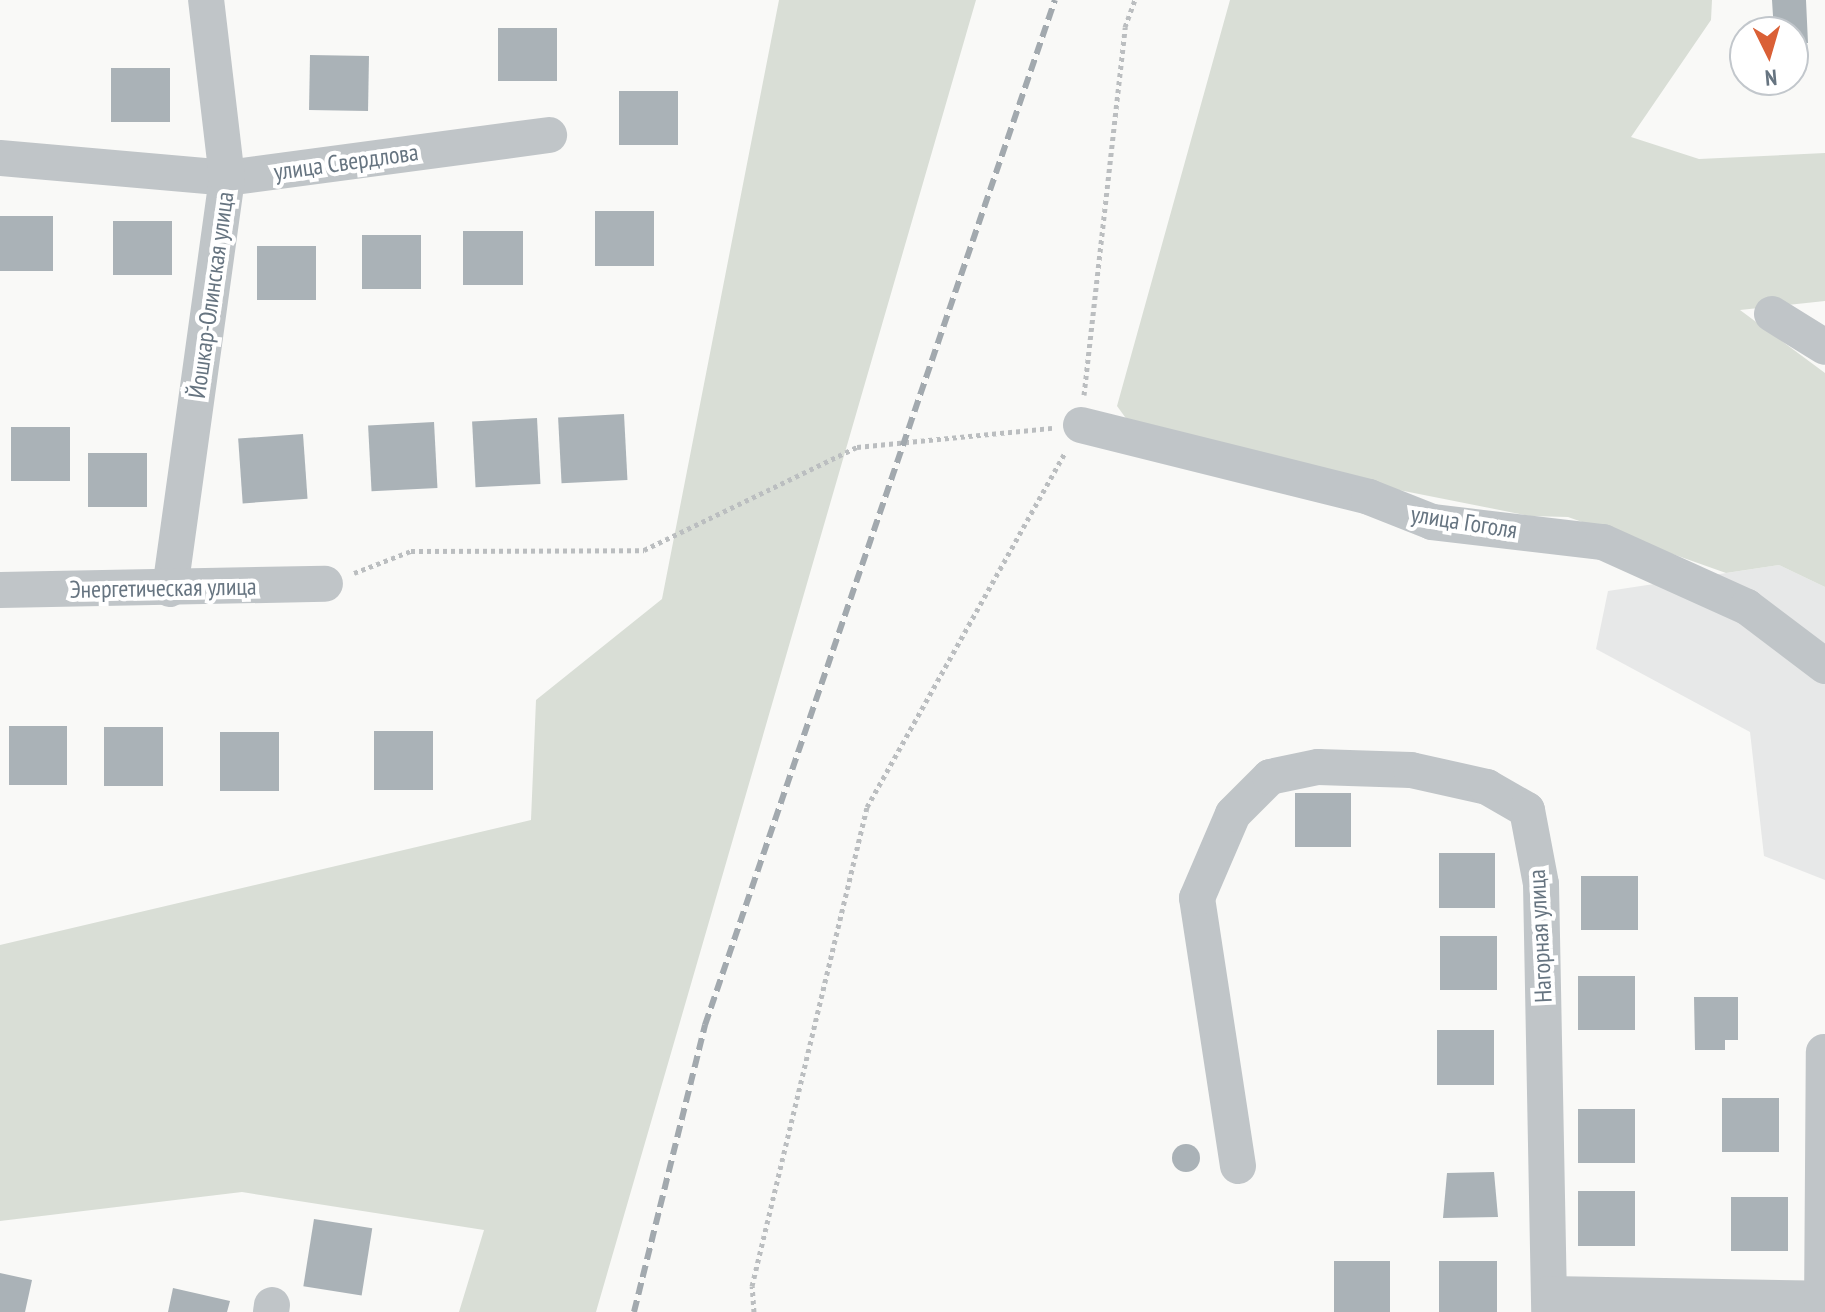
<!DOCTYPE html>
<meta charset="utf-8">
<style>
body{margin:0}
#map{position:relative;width:1825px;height:1312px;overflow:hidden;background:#f9f9f7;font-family:"PT Sans Narrow",sans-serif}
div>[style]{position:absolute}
.built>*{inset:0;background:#e7e8e8}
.green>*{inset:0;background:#d9ded6}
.building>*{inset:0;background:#aab2b7;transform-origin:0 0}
.round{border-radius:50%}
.path>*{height:5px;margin-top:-2.5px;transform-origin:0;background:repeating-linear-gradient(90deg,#bbbec0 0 4px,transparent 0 8px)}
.minor>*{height:36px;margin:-18px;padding:0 18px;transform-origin:18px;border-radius:18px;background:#c0c5c8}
.rail>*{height:6px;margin-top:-3px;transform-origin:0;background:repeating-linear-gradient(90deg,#a2a9ae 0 12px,transparent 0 18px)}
span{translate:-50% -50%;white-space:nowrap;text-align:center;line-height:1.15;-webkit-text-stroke:8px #fff;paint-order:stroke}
.street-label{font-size:24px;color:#667480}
.north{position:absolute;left:1729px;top:16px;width:80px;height:80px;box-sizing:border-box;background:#fff;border:2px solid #c2c7cc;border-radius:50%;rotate:175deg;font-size:22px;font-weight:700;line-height:32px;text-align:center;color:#667480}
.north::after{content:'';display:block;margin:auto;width:28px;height:36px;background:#da6036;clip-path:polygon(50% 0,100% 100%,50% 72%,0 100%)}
</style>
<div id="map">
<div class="built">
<div style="clip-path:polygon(1779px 565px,1825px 587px,1825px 880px,1764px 856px,1750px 732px,1596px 649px,1608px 591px)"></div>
</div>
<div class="green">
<div style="clip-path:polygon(779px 0,976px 0,596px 1312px,459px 1312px,484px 1230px,242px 1192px,0 1221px,0 945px,531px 820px,536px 700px,662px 599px)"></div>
<div style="clip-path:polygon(1230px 0,1712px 0,1711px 20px,1631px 137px,1699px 159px,1825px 153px,1825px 301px,1740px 310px,1825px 373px,1825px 587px,1779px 565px,1726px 573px,1568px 517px,1530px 516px,1141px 439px,1117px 406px)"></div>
</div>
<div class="building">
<div style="clip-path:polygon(1772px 0,1806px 0,1808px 43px,1793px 44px,1793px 32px,1774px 32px)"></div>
<div style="left:498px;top:28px;width:59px;height:53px"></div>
<div style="left:310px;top:55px;width:59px;height:55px;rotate:1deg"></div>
<div style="left:111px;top:68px;width:59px;height:54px"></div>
<div style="left:619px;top:91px;width:59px;height:54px"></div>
<div style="left:595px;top:211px;width:59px;height:55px"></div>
<div style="left:0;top:216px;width:53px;height:55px"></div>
<div style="left:113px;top:221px;width:59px;height:54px"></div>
<div style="left:463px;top:231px;width:60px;height:54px"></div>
<div style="left:362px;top:235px;width:59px;height:54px"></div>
<div style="left:257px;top:246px;width:59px;height:54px"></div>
<div style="left:624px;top:414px;width:66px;height:66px;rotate:87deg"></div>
<div style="left:537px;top:418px;width:66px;height:65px;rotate:87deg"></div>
<div style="left:434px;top:422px;width:66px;height:66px;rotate:87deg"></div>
<div style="left:11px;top:427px;width:59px;height:54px"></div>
<div style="left:303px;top:434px;width:65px;height:65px;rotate:86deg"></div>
<div style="left:88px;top:453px;width:59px;height:54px"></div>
<div style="left:9px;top:726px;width:58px;height:59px"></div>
<div style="left:104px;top:727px;width:59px;height:59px"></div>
<div style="left:374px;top:731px;width:59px;height:59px"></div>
<div style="left:220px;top:732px;width:59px;height:59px"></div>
<div style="left:1295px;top:793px;width:56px;height:54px"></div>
<div style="left:1439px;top:853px;width:56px;height:55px"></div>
<div style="left:1581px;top:876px;width:57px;height:54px"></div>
<div style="left:1440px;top:936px;width:57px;height:54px"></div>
<div style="left:1578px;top:976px;width:57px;height:54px"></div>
<div style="clip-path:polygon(1694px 997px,1738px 997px,1738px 1040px,1725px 1040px,1725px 1050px,1695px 1050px)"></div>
<div style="left:1437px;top:1030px;width:57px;height:55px"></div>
<div style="left:1722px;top:1098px;width:57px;height:54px"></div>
<div style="left:1578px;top:1109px;width:57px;height:54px"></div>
<div class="round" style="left:1172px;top:1144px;width:28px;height:28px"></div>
<div style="clip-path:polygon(1494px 1172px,1498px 1217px,1443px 1218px,1447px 1173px)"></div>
<div style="left:1578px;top:1191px;width:57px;height:55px"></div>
<div style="left:1731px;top:1197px;width:57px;height:54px"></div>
<div style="left:314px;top:1219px;width:59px;height:68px;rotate:9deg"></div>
<div style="left:1334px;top:1261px;width:56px;height:51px"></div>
<div style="left:1439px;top:1261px;width:58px;height:51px"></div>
<div style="clip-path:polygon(0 1273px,32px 1280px,25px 1312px,0 1312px)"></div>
<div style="clip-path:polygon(173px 1288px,230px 1301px,227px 1312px,168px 1312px)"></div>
</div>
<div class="path">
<div style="left:1084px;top:395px;width:370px;rotate:-83.6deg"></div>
<div style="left:1125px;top:27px;width:29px;rotate:-70deg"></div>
<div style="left:354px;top:573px;width:61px;rotate:-21.1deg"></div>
<div style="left:411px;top:551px;width:233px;rotate:-0.2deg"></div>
<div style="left:644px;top:550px;width:237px;rotate:-25.8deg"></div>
<div style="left:857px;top:447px;width:196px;rotate:-5.6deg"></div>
<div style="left:754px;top:1312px;width:26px;rotate:-94deg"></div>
<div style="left:752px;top:1286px;width:493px;rotate:-76.5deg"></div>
<div style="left:867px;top:807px;width:406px;rotate:-60.8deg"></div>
</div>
<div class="minor">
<div style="left:0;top:158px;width:228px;rotate:5deg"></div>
<div style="left:227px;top:178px;width:325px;rotate:-7.6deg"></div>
<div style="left:1772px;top:314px;width:62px;rotate:31.9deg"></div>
<div style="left:1081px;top:425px;width:297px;rotate:14deg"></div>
<div style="left:1369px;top:497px;width:68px;rotate:21.6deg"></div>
<div style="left:1432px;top:522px;width:172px;rotate:6.7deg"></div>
<div style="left:1603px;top:542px;width:158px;rotate:24.3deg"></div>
<div style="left:1747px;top:607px;width:98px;rotate:37.1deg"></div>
<div style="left:170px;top:589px;width:415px;rotate:-82.1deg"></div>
<div style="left:227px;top:178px;width:179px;rotate:-96.7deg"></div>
<div style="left:0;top:590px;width:325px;rotate:-1.1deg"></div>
<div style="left:1238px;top:1166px;width:271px;rotate:-98.7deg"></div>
<div style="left:1197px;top:898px;width:91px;rotate:-66.8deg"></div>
<div style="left:1233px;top:814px;width:52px;rotate:-45deg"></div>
<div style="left:1270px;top:777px;width:49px;rotate:-11.8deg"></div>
<div style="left:1318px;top:767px;width:93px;rotate:1.8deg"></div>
<div style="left:1411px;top:770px;width:78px;rotate:12.6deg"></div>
<div style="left:1487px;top:787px;width:46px;rotate:29.9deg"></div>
<div style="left:1527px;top:810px;width:75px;rotate:79.3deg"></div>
<div style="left:1541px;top:884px;width:428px;rotate:88.9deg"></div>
<div style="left:1549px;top:1294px;width:276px;rotate:1deg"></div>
<div style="left:271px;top:1312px;width:7px;rotate:-82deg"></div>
<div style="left:1822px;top:1312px;width:260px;rotate:-89.6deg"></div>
</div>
<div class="rail">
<div style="left:634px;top:1312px;width:296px;rotate:-76.1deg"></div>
<div style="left:705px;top:1025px;width:1083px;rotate:-71.15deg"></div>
</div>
<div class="street-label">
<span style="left:346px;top:162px;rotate:-8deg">улица Свердлова</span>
<span style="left:211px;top:295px;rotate:-82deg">Йошкар-Олинская улица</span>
<span style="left:1464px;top:522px;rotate:9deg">улица Гоголя</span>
<span style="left:163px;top:588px;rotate:-1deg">Энергетическая улица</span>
<span style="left:1540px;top:936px;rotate:-93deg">Нагорная улица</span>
</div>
<div class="north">N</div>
</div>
